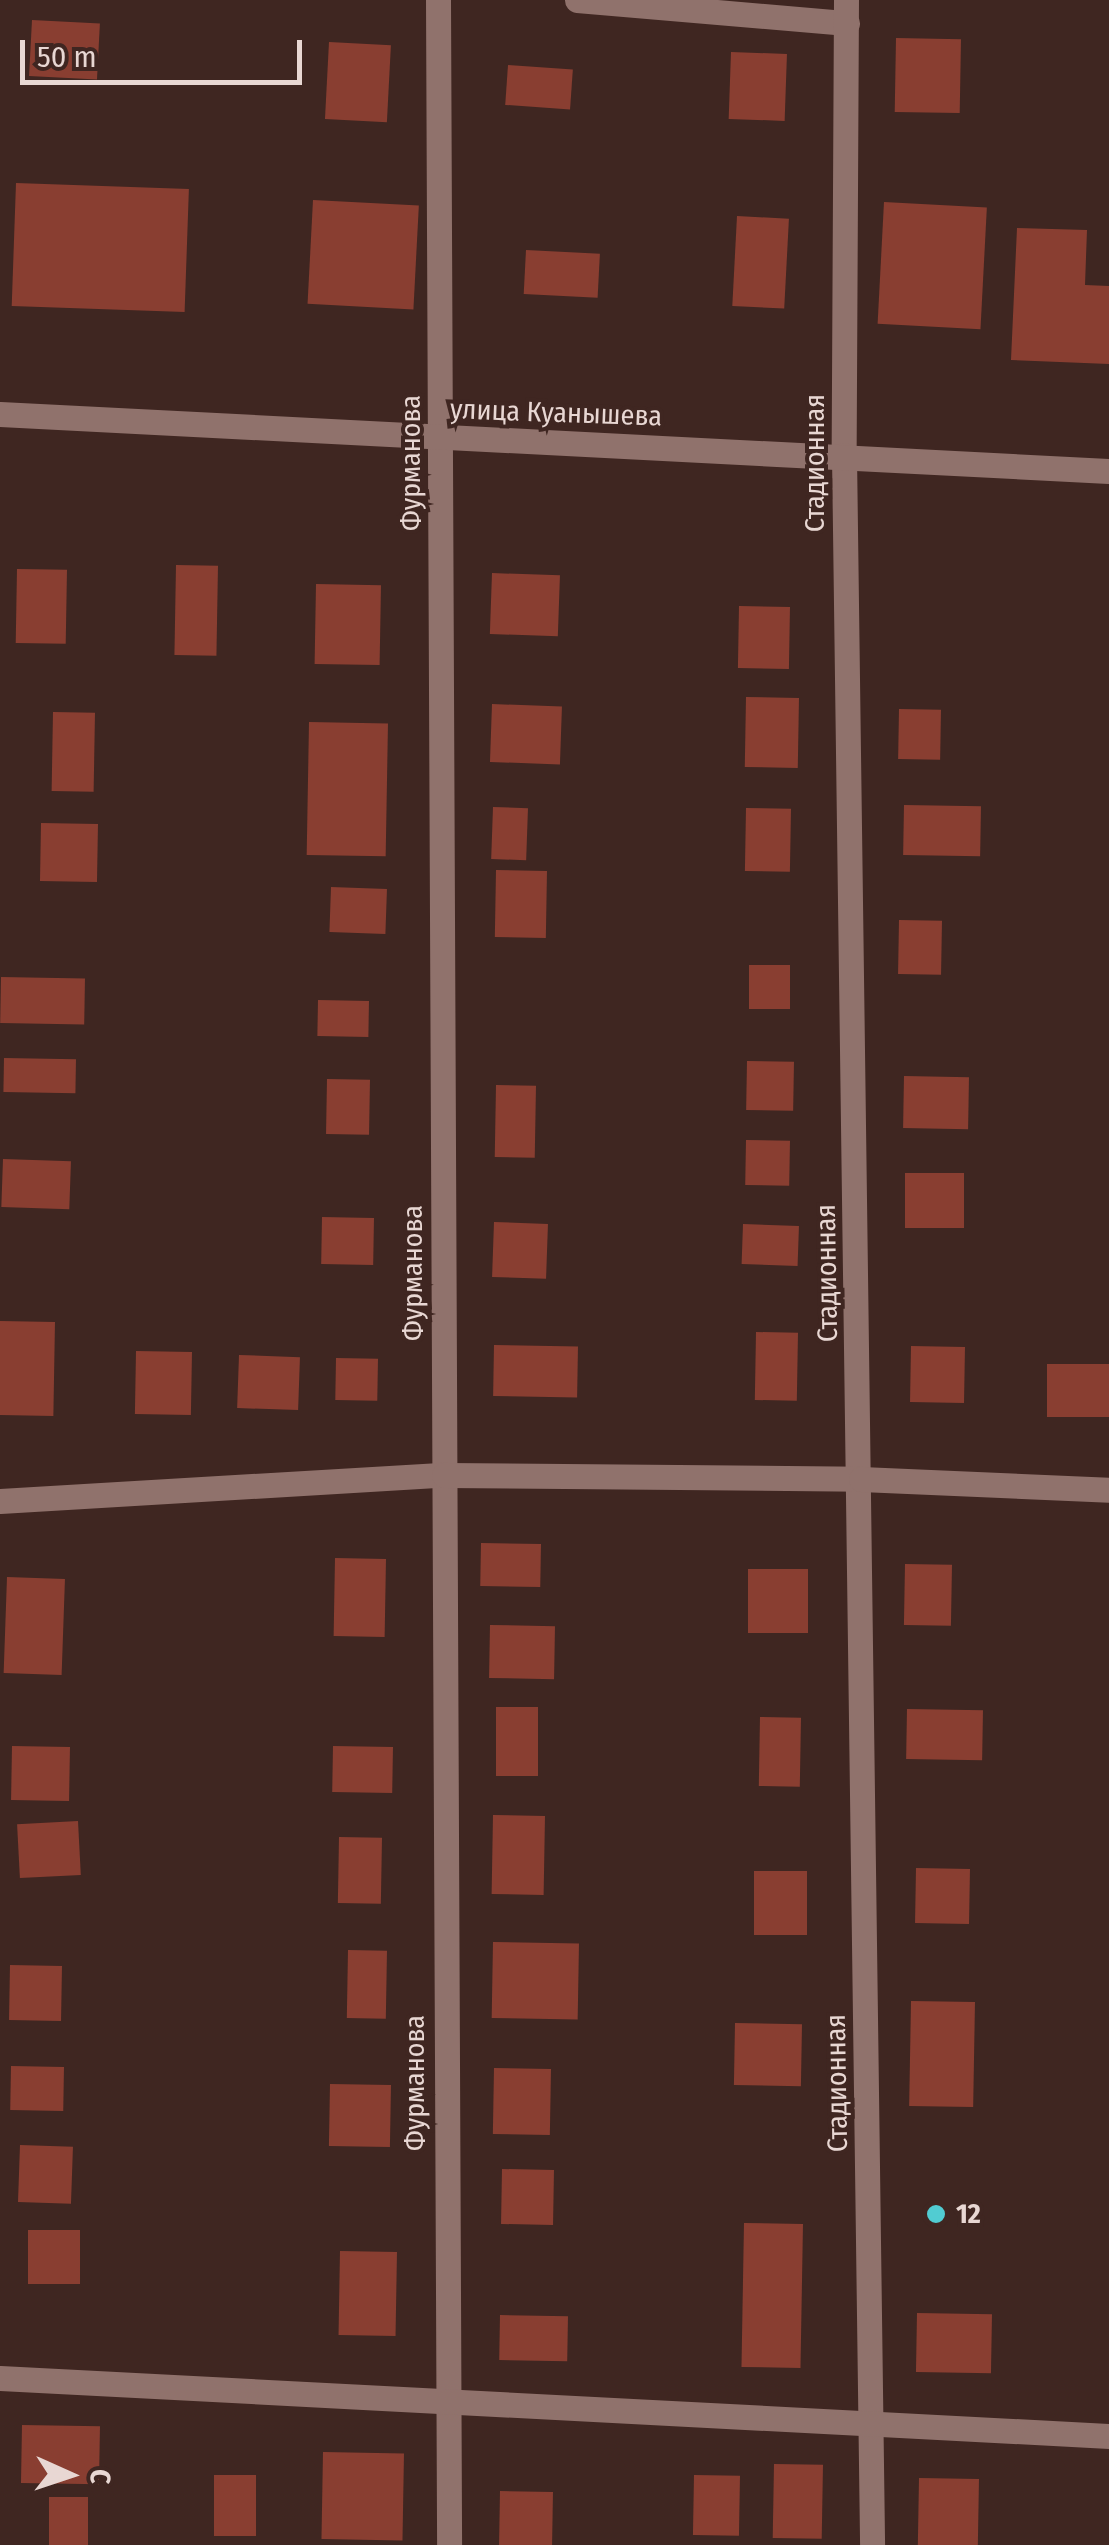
<!DOCTYPE html>
<meta charset="utf-8">
<style>
body{margin:0}
#map{position:relative;width:1109px;height:2545px;overflow:hidden;background:#3f2621;font-family:"Fira Sans Condensed",sans-serif}
div>[style]{position:absolute}
.building>*{inset:0;background:#893e31;transform-origin:0 0}
.minor>*{height:25px;margin:-12.5px;padding:0 12.5px;transform-origin:12.5px;border-radius:12.5px;background:#90726c}
.dots>*{width:28px;height:28px;translate:-50% -50%;box-sizing:border-box;border:5px solid #3f2621;border-radius:50%}
span{translate:-50% -50%;white-space:nowrap;text-align:center;line-height:1.15;-webkit-text-stroke:8px #3f2621;paint-order:stroke}
.street-label{font-size:28px;color:#e8d7d3}
.poi-label{font-size:28px;color:#e8d7d3;font-weight:700}
.left{translate:0 -50%;text-align:left}
.north{position:absolute;left:20px;top:2425px;width:100px;height:100px;-webkit-text-stroke:8px #3f2621;paint-order:stroke;rotate:93deg;font-size:28px;font-weight:700;line-height:40px;text-align:center;color:#e8d7d3}
.north::after{content:'';display:block;margin:auto;width:35px;height:45px;background:#e8d7d3;clip-path:polygon(50% 0,100% 100%,50% 72%,0 100%)}
.scale{position:absolute;left:20px;top:40px;width:282px;height:45px;box-sizing:border-box;border:5px solid #e8d7d3;border-top:0;padding-left:12px;font-size:30px;line-height:35px;white-space:nowrap;color:#e8d7d3;-webkit-text-stroke:8px #3f2621;paint-order:stroke}
</style>
<div id="map">
<div class="building">
<div style="left:32px;top:20px;width:68px;height:56px;rotate:3deg"></div>
<div style="left:896px;top:38px;width:65px;height:74px;rotate:1deg"></div>
<div style="left:329px;top:42px;width:62px;height:77px;rotate:3deg"></div>
<div style="left:731px;top:52px;width:56px;height:67px;rotate:2deg"></div>
<div style="left:508px;top:65px;width:65px;height:40px;rotate:4deg"></div>
<div style="left:16px;top:183px;width:173px;height:123px;rotate:2deg"></div>
<div style="left:313px;top:200px;width:106px;height:104px;rotate:3deg"></div>
<div style="left:884px;top:202px;width:103px;height:122px;rotate:3deg"></div>
<div style="left:737px;top:216px;width:52px;height:90px;rotate:3deg"></div>
<div style="clip-path:polygon(1017px 228px,1087px 230px,1085px 285px,1109px 286px,1109px 364px,1011px 360px)"></div>
<div style="left:526px;top:250px;width:74px;height:44px;rotate:3deg"></div>
<div style="left:176px;top:565px;width:42px;height:90px;rotate:1deg"></div>
<div style="left:17px;top:569px;width:50px;height:74px;rotate:1deg"></div>
<div style="left:492px;top:573px;width:68px;height:61px;rotate:2deg"></div>
<div style="left:316px;top:584px;width:65px;height:80px;rotate:1deg"></div>
<div style="left:739px;top:606px;width:51px;height:62px;rotate:1deg"></div>
<div style="left:746px;top:697px;width:53px;height:70px;rotate:1deg"></div>
<div style="left:492px;top:704px;width:70px;height:58px;rotate:2deg"></div>
<div style="left:899px;top:709px;width:42px;height:50px;rotate:1deg"></div>
<div style="left:53px;top:712px;width:42px;height:79px;rotate:1deg"></div>
<div style="left:309px;top:722px;width:79px;height:133px;rotate:1deg"></div>
<div style="left:904px;top:805px;width:77px;height:50px;rotate:1deg"></div>
<div style="left:493px;top:807px;width:35px;height:52px;rotate:2deg"></div>
<div style="left:746px;top:808px;width:45px;height:63px;rotate:1deg"></div>
<div style="left:41px;top:823px;width:57px;height:58px;rotate:1deg"></div>
<div style="left:496px;top:870px;width:51px;height:67px;rotate:1deg"></div>
<div style="left:331px;top:887px;width:56px;height:45px;rotate:2deg"></div>
<div style="left:899px;top:920px;width:43px;height:54px;rotate:1deg"></div>
<div style="left:749px;top:965px;width:41px;height:44px"></div>
<div style="left:1px;top:977px;width:84px;height:46px;rotate:1deg"></div>
<div style="left:318px;top:1000px;width:51px;height:36px;rotate:1deg"></div>
<div style="left:4px;top:1058px;width:72px;height:34px;rotate:1deg"></div>
<div style="left:747px;top:1061px;width:47px;height:49px;rotate:1deg"></div>
<div style="left:904px;top:1076px;width:65px;height:52px;rotate:1deg"></div>
<div style="left:327px;top:1079px;width:43px;height:55px;rotate:1deg"></div>
<div style="left:496px;top:1085px;width:40px;height:72px;rotate:1deg"></div>
<div style="left:746px;top:1140px;width:44px;height:45px;rotate:1deg"></div>
<div style="left:3px;top:1159px;width:68px;height:48px;rotate:2deg"></div>
<div style="left:905px;top:1173px;width:59px;height:55px"></div>
<div style="left:322px;top:1217px;width:52px;height:47px;rotate:1deg"></div>
<div style="left:494px;top:1222px;width:54px;height:55px;rotate:2deg"></div>
<div style="left:743px;top:1224px;width:56px;height:40px;rotate:2deg"></div>
<div style="left:0;top:1321px;width:55px;height:94px;rotate:1deg"></div>
<div style="left:756px;top:1332px;width:42px;height:68px;rotate:1deg"></div>
<div style="left:494px;top:1345px;width:84px;height:51px;rotate:1deg"></div>
<div style="left:911px;top:1346px;width:54px;height:56px;rotate:1deg"></div>
<div style="left:136px;top:1351px;width:56px;height:63px;rotate:1deg"></div>
<div style="left:239px;top:1355px;width:61px;height:53px;rotate:2deg"></div>
<div style="left:336px;top:1358px;width:42px;height:42px;rotate:1deg"></div>
<div style="left:1047px;top:1364px;width:62px;height:53px"></div>
<div style="left:481px;top:1543px;width:60px;height:43px;rotate:1deg"></div>
<div style="left:335px;top:1558px;width:51px;height:78px;rotate:1deg"></div>
<div style="left:905px;top:1564px;width:47px;height:61px;rotate:1deg"></div>
<div style="left:748px;top:1569px;width:60px;height:64px"></div>
<div style="left:7px;top:1577px;width:58px;height:96px;rotate:2deg"></div>
<div style="left:490px;top:1625px;width:65px;height:53px;rotate:1deg"></div>
<div style="left:496px;top:1707px;width:42px;height:69px"></div>
<div style="left:907px;top:1709px;width:76px;height:50px;rotate:1deg"></div>
<div style="left:760px;top:1717px;width:41px;height:69px;rotate:1deg"></div>
<div style="left:12px;top:1746px;width:58px;height:54px;rotate:1deg"></div>
<div style="left:333px;top:1746px;width:60px;height:46px;rotate:1deg"></div>
<div style="left:493px;top:1815px;width:52px;height:79px;rotate:1deg"></div>
<div style="left:78px;top:1821px;width:54px;height:61px;rotate:87deg"></div>
<div style="left:339px;top:1837px;width:43px;height:66px;rotate:1deg"></div>
<div style="left:916px;top:1868px;width:54px;height:55px;rotate:1deg"></div>
<div style="left:754px;top:1871px;width:53px;height:64px"></div>
<div style="left:493px;top:1942px;width:86px;height:76px;rotate:1deg"></div>
<div style="left:348px;top:1950px;width:39px;height:68px;rotate:1deg"></div>
<div style="left:10px;top:1965px;width:52px;height:55px;rotate:1deg"></div>
<div style="left:911px;top:2001px;width:64px;height:105px;rotate:1deg"></div>
<div style="left:735px;top:2023px;width:67px;height:62px;rotate:1deg"></div>
<div style="left:11px;top:2066px;width:53px;height:44px;rotate:1deg"></div>
<div style="left:494px;top:2068px;width:57px;height:66px;rotate:1deg"></div>
<div style="left:330px;top:2084px;width:61px;height:62px;rotate:1deg"></div>
<div style="left:20px;top:2145px;width:53px;height:57px;rotate:2deg"></div>
<div style="left:502px;top:2169px;width:52px;height:55px;rotate:1deg"></div>
<div style="left:744px;top:2223px;width:59px;height:144px;rotate:1deg"></div>
<div style="left:28px;top:2230px;width:52px;height:54px"></div>
<div style="left:340px;top:2251px;width:57px;height:84px;rotate:1deg"></div>
<div style="left:917px;top:2313px;width:75px;height:59px;rotate:1deg"></div>
<div style="left:500px;top:2315px;width:68px;height:45px;rotate:1deg"></div>
<div style="left:22px;top:2425px;width:78px;height:58px;rotate:1deg"></div>
<div style="left:323px;top:2452px;width:81px;height:87px;rotate:1deg"></div>
<div style="left:774px;top:2464px;width:49px;height:74px;rotate:1deg"></div>
<div style="left:214px;top:2475px;width:42px;height:61px"></div>
<div style="left:694px;top:2475px;width:46px;height:60px;rotate:1deg"></div>
<div style="left:919px;top:2478px;width:60px;height:67px;rotate:1deg"></div>
<div style="left:500px;top:2491px;width:53px;height:54px;rotate:1deg"></div>
<div style="left:49px;top:2497px;width:39px;height:48px"></div>
</div>
<div class="minor">
<div style="left:438px;top:0;width:2545px;rotate:89.75deg"></div>
<div style="left:577px;top:0;width:271px;rotate:4.9deg"></div>
<div style="left:846px;top:0;width:455px;rotate:90.3deg"></div>
<div style="left:844px;top:455px;width:2090px;rotate:89.23deg"></div>
<div style="left:0;top:414px;width:1110px;rotate:2.94deg"></div>
<div style="left:0;top:1501px;width:445px;rotate:-3.4deg"></div>
<div style="left:444px;top:1475px;width:417px;rotate:0.5deg"></div>
<div style="left:861px;top:1479px;width:248px;rotate:2.5deg"></div>
<div style="left:0;top:2378px;width:1111px;rotate:2.99deg"></div>
</div>
<div class="dots">
<div style="left:936px;top:2214px;background:#51ccd2"></div>
</div>
<div class="street-label">
<span style="left:556px;top:413px;rotate:2deg">улица Куанышева</span>
<span style="left:411px;top:463px;rotate:-90deg">Фурманова</span>
<span style="left:815px;top:463px;rotate:-90deg">Стадионная</span>
<span style="left:413px;top:1273px;rotate:-90deg">Фурманова</span>
<span style="left:827px;top:1273px;rotate:-91deg">Стадионная</span>
<span style="left:415px;top:2083px;rotate:-90deg">Фурманова</span>
<span style="left:837px;top:2083px;rotate:-91deg">Стадионная</span>
</div>
<div class="poi-label">
<span class="left" style="left:956px;top:2214px">12</span>
</div>
<div class="north">С</div>
<div class="scale">50 m</div>
</div>
